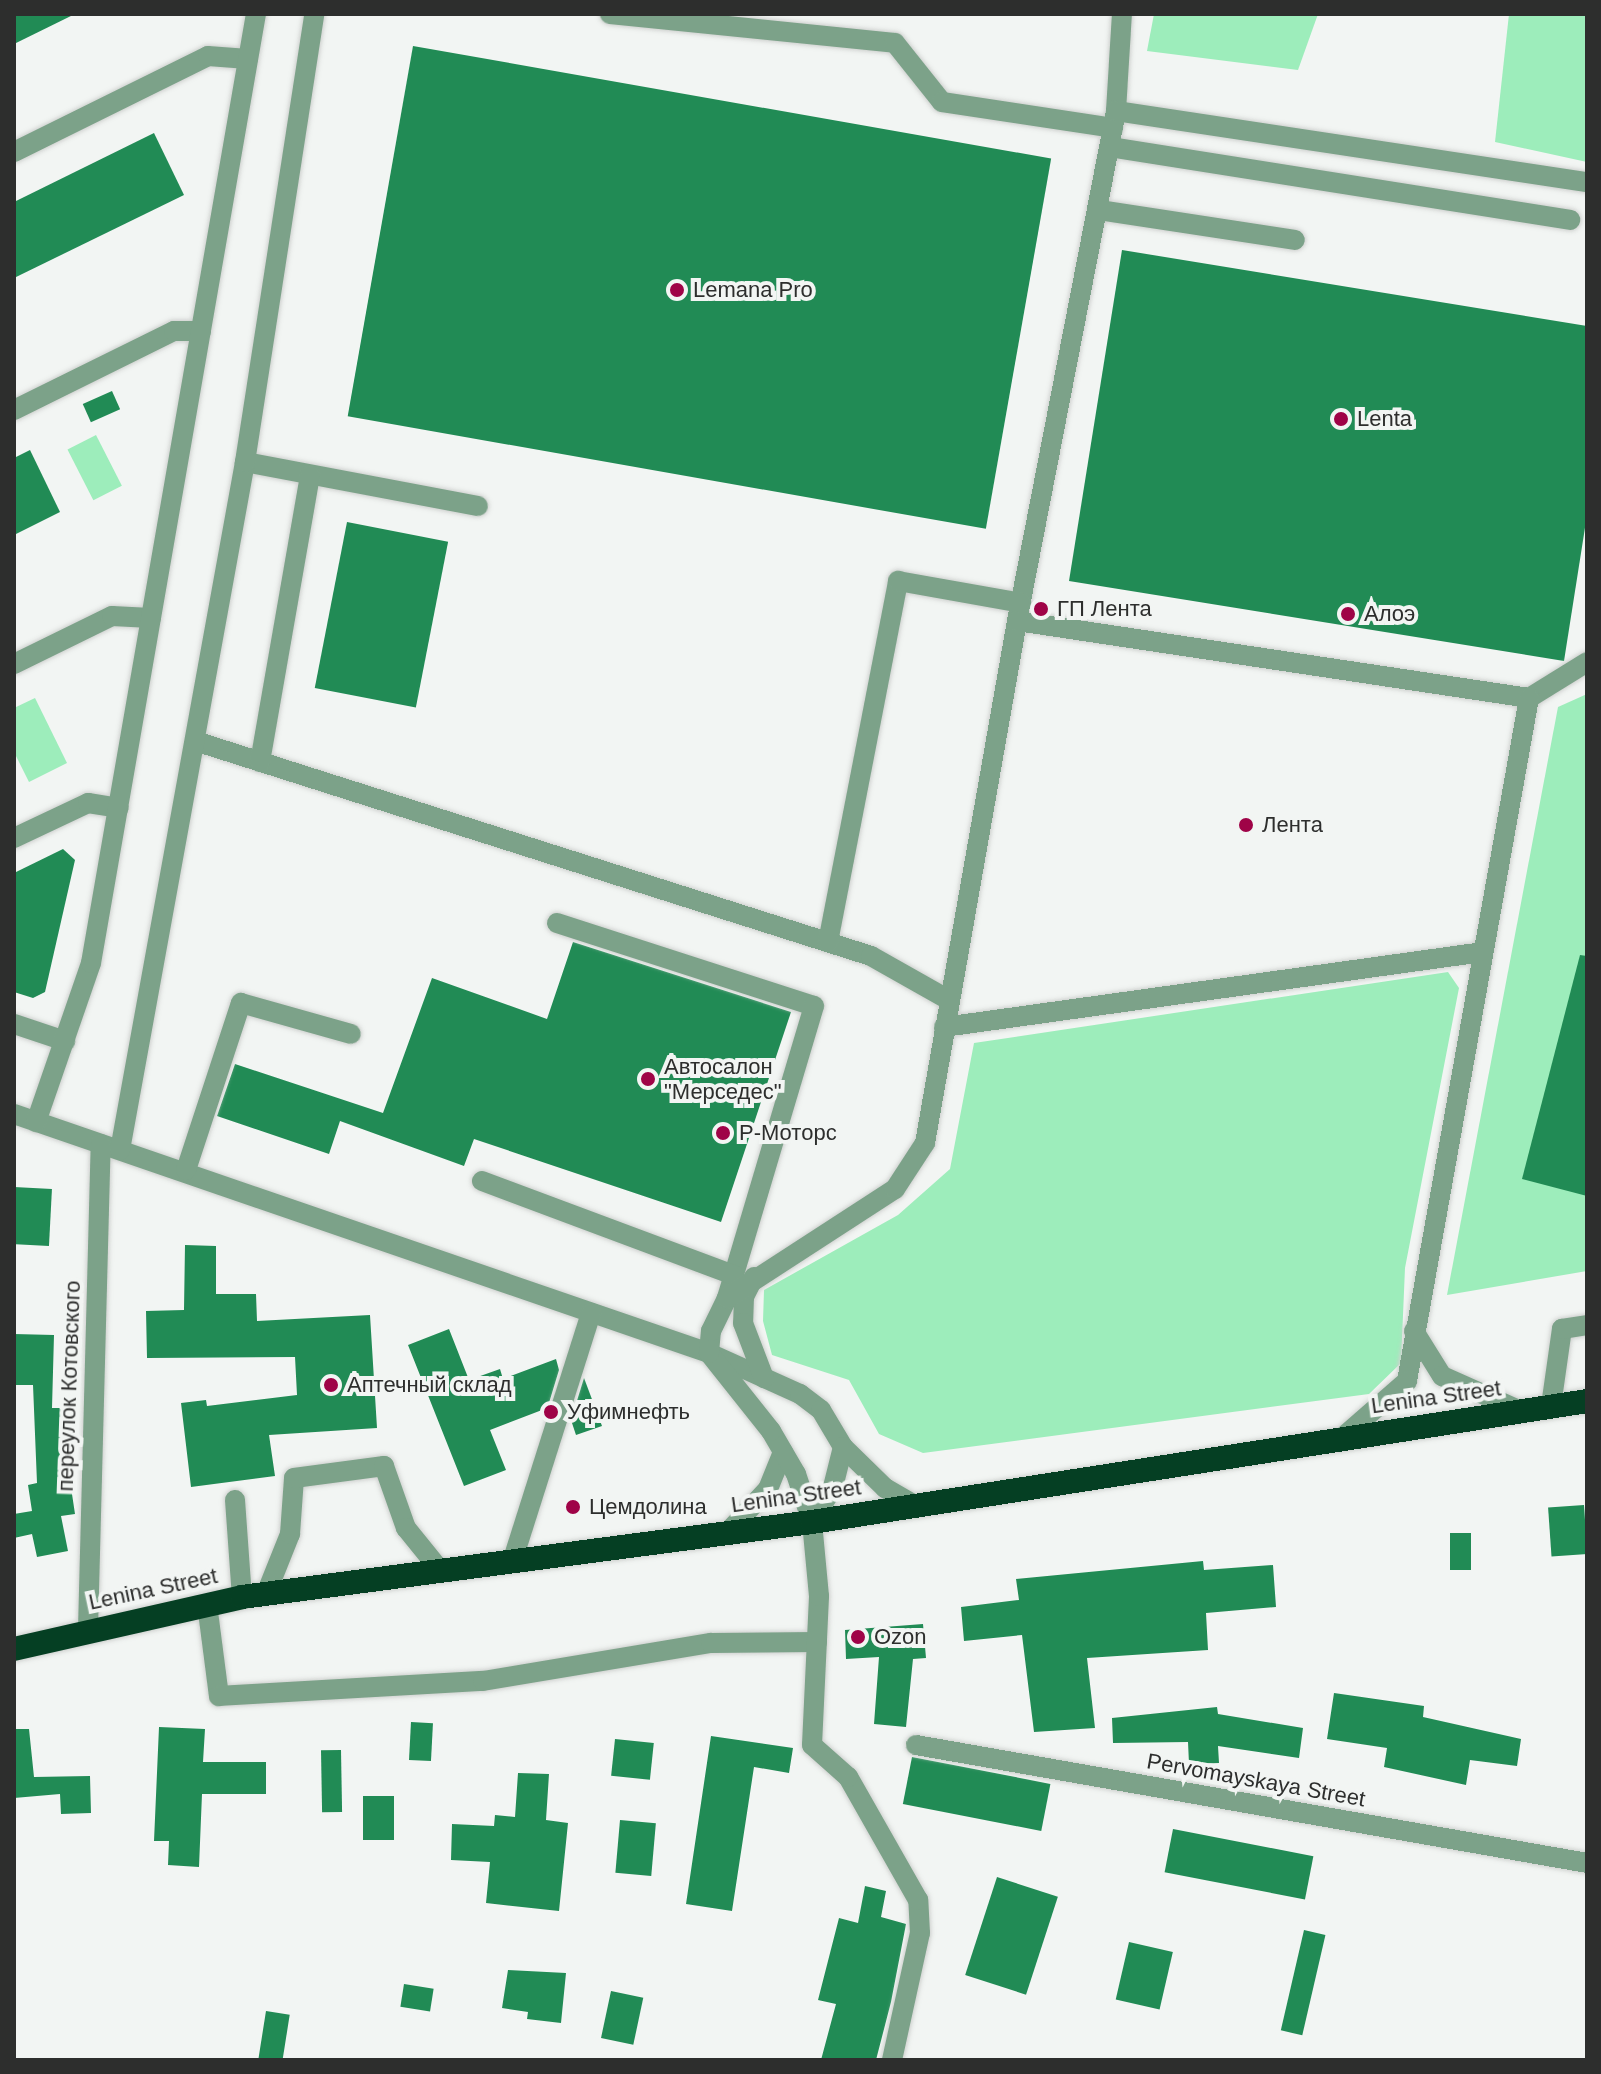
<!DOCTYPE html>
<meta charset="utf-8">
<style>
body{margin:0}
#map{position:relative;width:1601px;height:2074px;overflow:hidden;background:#f2f5f3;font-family:Arial,sans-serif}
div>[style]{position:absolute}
.green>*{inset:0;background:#9dedbb;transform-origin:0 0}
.building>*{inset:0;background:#218b55;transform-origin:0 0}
.roads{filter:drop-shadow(0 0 2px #cfd1cf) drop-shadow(0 0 2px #cfd1cf)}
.minor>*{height:20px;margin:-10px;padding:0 10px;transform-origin:10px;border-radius:10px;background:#7ca289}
.highway>*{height:24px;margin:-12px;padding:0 12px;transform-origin:12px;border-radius:12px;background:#053f23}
.dots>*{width:22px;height:22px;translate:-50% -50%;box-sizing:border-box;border:4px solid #f2f5f3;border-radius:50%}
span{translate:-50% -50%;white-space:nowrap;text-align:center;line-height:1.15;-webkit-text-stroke:8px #f2f5f3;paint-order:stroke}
.poi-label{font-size:22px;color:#2d2e2d}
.left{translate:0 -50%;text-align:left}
.street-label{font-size:22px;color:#2d2e2d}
.frame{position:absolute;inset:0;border:16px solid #2d2e2d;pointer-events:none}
</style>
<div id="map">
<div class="green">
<div style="clip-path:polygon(1154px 14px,1318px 14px,1298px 70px,1147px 51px)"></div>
<div style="clip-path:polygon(1509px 14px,1587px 14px,1587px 162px,1495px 142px)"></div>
<div style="left:96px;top:435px;width:57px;height:32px;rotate:63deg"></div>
<div style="clip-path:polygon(1587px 694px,1587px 1271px,1447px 1295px,1558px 707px)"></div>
<div style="clip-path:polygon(35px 698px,67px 763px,29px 782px,14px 752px,14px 708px)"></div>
<div style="clip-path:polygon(1448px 972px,1459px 988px,1405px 1268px,1401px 1363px,1369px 1394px,923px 1453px,879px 1434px,849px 1380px,772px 1355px,763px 1321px,764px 1290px,898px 1215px,950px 1169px,974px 1043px)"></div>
</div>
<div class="building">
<div style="clip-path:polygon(14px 14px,75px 14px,14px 44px)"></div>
<div style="left:413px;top:46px;width:648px;height:376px;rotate:10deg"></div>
<div style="clip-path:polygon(154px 133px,184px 195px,14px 278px,14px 202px)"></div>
<div style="clip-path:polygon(1122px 250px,1587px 326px,1587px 515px,1564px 661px,1069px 581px)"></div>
<div style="left:112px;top:391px;width:20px;height:32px;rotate:66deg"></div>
<div style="clip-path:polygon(30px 450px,60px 512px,14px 535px,14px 458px)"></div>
<div style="left:347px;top:522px;width:103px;height:169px;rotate:11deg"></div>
<div style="clip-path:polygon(63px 849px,75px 860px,45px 992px,33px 998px,14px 992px,14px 873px)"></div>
<div style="clip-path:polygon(573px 942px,791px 1012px,721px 1222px,474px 1139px,464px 1166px,340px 1121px,329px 1154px,217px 1116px,235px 1064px,383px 1113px,432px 978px,547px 1019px)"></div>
<div style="clip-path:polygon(1580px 955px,1587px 956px,1587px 1196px,1522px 1179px)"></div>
<div style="left:14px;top:1187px;width:38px;height:57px;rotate:3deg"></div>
<div style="clip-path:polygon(185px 1245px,216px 1246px,216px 1294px,256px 1294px,257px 1321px,370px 1315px,377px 1428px,269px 1435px,275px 1476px,191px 1487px,181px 1403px,206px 1400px,207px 1406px,297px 1395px,295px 1357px,147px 1358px,146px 1311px,184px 1310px)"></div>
<div style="clip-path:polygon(449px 1329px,469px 1380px,500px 1369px,503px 1379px,556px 1359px,559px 1370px,545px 1416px,542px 1410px,490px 1430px,506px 1470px,464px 1486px,408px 1345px)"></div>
<div style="clip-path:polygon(14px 1334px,54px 1335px,52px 1408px,68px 1408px,66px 1454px,75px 1514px,61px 1516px,68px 1551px,37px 1557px,32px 1534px,14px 1538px,14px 1514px,32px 1511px,28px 1485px,37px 1483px,33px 1385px,15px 1385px)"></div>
<div style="clip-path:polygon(584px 1378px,602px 1426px,576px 1435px,571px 1420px)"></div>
<div style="left:1584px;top:1505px;width:49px;height:36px;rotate:86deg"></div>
<div style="left:1450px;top:1533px;width:21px;height:37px"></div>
<div style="clip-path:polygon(1203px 1561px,1204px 1570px,1273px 1565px,1276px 1607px,1206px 1613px,1208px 1650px,1087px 1658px,1095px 1728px,1034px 1732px,1022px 1635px,964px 1641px,961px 1607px,1019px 1600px,1016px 1579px)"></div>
<div style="clip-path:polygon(923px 1624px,926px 1658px,913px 1659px,906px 1727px,874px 1724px,879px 1657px,846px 1659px,845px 1630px)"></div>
<div style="clip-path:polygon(1334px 1693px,1424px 1706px,1423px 1717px,1521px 1739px,1517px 1766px,1470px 1760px,1466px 1785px,1384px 1767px,1387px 1748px,1327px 1739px)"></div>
<div style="clip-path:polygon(1217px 1707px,1218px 1714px,1303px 1728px,1299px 1758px,1218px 1746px,1219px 1763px,1189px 1764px,1188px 1742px,1113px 1743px,1112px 1718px)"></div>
<div style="left:411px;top:1722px;width:22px;height:38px;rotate:3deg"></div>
<div style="clip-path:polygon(159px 1727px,205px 1729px,203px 1762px,266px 1762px,266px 1794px,202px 1794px,199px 1867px,168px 1865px,169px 1841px,154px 1841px)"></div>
<div style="clip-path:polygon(14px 1729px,29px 1729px,34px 1777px,90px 1776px,91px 1813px,61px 1814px,60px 1794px,14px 1798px)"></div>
<div style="clip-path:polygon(711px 1736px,793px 1748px,789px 1773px,754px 1767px,732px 1911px,686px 1904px)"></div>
<div style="left:615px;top:1739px;width:39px;height:37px;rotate:6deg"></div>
<div style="left:341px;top:1750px;width:62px;height:20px;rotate:89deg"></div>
<div style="left:912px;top:1757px;width:141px;height:48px;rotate:11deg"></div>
<div style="clip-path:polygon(518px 1773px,549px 1774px,546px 1820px,568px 1823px,559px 1911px,486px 1903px,490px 1862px,451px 1860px,452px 1824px,494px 1826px,495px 1815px,515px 1817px)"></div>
<div style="left:363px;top:1796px;width:31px;height:44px"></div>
<div style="left:620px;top:1820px;width:36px;height:53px;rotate:5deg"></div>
<div style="left:1173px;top:1829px;width:143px;height:44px;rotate:11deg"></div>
<div style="left:997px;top:1877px;width:64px;height:103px;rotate:18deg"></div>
<div style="clip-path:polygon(865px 1886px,886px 1891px,881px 1917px,906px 1924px,891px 2002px,876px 2060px,821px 2060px,836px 2004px,818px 2000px,839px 1918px,858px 1923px)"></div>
<div style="left:1304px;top:1930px;width:22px;height:103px;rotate:13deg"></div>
<div style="left:1129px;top:1942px;width:45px;height:59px;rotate:13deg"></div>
<div style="clip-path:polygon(508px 1970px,566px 1973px,561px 2023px,527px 2019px,528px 2012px,502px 2008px)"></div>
<div style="left:404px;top:1984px;width:30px;height:23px;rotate:9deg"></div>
<div style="left:611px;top:1991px;width:33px;height:48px;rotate:12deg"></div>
<div style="left:266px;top:2011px;width:24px;height:50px;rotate:9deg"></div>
</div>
<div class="roads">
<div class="minor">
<div style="left:610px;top:14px;width:286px;rotate:5.8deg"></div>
<div style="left:895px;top:43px;width:75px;rotate:51.5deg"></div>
<div style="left:942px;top:102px;width:173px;rotate:8.6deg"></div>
<div style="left:1116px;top:111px;width:97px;rotate:-86.5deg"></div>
<div style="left:1110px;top:147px;width:466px;rotate:9deg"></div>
<div style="left:14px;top:152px;width:216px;rotate:-26.3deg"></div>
<div style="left:208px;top:56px;width:40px;rotate:4.3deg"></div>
<div style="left:1099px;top:210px;width:198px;rotate:8.7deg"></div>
<div style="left:14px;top:410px;width:178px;rotate:-26.3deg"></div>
<div style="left:174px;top:331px;width:27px"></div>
<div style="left:245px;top:462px;width:237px;rotate:10.7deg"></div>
<div style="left:1017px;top:621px;width:520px;rotate:-79.01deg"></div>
<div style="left:1116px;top:111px;width:476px;rotate:8.6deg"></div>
<div style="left:14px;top:664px;width:109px;rotate:-26.1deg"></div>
<div style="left:112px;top:616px;width:39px;rotate:3deg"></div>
<div style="left:1529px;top:698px;width:68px;rotate:-31.8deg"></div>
<div style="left:195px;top:741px;width:709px;rotate:17.64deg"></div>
<div style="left:871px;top:956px;width:90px;rotate:29.4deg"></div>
<div style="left:260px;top:762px;width:291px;rotate:-80.1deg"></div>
<div style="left:14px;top:838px;width:82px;rotate:-25.3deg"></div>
<div style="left:88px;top:803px;width:31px;rotate:9deg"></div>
<div style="left:557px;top:923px;width:270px;rotate:17.9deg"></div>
<div style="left:814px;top:1006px;width:305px;rotate:106.6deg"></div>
<div style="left:828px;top:942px;width:368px;rotate:-79deg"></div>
<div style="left:898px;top:581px;width:125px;rotate:10.1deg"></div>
<div style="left:14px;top:1024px;width:54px;rotate:18.4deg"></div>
<div style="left:944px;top:1027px;width:544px;rotate:-7.92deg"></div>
<div style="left:14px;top:1114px;width:735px;rotate:18.98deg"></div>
<div style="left:709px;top:1353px;width:100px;rotate:24.3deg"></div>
<div style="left:800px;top:1394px;width:26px;rotate:37deg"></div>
<div style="left:821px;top:1410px;width:43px;rotate:59.3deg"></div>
<div style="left:843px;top:1447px;width:41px;rotate:104deg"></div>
<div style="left:833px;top:1487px;width:41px;rotate:121deg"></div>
<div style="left:36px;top:1122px;width:168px;rotate:-70.9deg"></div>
<div style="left:91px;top:963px;width:963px;rotate:-80.14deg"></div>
<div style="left:120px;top:1150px;width:699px;rotate:-79.7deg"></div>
<div style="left:245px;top:462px;width:453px;rotate:-81.2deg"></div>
<div style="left:186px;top:1170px;width:176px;rotate:-71.8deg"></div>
<div style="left:241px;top:1003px;width:114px;rotate:15.7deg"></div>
<div style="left:482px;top:1181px;width:269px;rotate:20.5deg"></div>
<div style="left:754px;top:1277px;width:22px;rotate:117deg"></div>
<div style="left:744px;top:1297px;width:26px;rotate:92deg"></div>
<div style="left:743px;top:1323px;width:59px;rotate:69.1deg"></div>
<div style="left:1414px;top:1331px;width:53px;rotate:58.1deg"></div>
<div style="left:1442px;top:1376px;width:86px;rotate:23.9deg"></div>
<div style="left:1551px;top:1406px;width:78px;rotate:-81.9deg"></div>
<div style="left:1562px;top:1329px;width:25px;rotate:-9deg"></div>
<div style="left:843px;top:1447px;width:59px;rotate:44.3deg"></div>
<div style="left:885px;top:1488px;width:32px;rotate:30deg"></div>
<div style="left:235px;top:1500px;width:97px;rotate:85.9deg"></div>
<div style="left:727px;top:1533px;width:60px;rotate:-47deg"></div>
<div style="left:768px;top:1489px;width:40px;rotate:-68deg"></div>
<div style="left:513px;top:1559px;width:258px;rotate:-72.4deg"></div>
<div style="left:266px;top:1594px;width:65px;rotate:-68.2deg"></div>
<div style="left:290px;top:1534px;width:56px;rotate:-85.9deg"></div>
<div style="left:294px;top:1478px;width:91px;rotate:-7.6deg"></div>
<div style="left:384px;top:1466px;width:66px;rotate:70.5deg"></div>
<div style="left:406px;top:1528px;width:54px;rotate:51deg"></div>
<div style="left:207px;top:1604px;width:93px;rotate:82.6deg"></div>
<div style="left:219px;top:1696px;width:264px;rotate:-3.3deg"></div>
<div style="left:483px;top:1681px;width:231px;rotate:-9.5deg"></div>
<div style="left:711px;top:1643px;width:106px;rotate:-0.5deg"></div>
<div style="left:88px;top:1629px;width:485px;rotate:-88.5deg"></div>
<div style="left:916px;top:1745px;width:681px;rotate:9.97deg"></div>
<div style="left:892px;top:2060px;width:130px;rotate:-77.6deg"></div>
<div style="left:920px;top:1933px;width:33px;rotate:-93deg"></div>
<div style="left:918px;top:1900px;width:142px;rotate:-119.6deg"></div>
<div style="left:848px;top:1777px;width:48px;rotate:-138.4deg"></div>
<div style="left:812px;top:1745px;width:149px;rotate:-87.3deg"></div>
<div style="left:819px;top:1596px;width:74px;rotate:-95.4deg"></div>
<div style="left:812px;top:1522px;width:51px;rotate:-108.4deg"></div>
<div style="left:796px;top:1474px;width:50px;rotate:-120.2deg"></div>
<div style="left:771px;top:1431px;width:100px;rotate:-128.5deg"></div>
<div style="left:709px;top:1353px;width:22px;rotate:-85deg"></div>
<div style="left:711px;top:1331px;width:37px;rotate:-64deg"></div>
<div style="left:727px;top:1298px;width:200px;rotate:-33deg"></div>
<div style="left:895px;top:1189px;width:55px;rotate:-56.9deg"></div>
<div style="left:925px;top:1143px;width:530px;rotate:-80deg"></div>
<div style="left:1017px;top:621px;width:518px;rotate:8.55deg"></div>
<div style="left:1529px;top:698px;width:694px;rotate:100.13deg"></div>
<div style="left:1407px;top:1381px;width:85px;rotate:138.8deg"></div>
</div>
<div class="highway">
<div style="left:14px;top:1649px;width:234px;rotate:-12.8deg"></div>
<div style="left:242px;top:1597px;width:575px;rotate:-7.5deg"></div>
<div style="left:812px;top:1522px;width:784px;rotate:-8.87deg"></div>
</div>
</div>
<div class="dots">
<div style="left:677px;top:290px;background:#9f0347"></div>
<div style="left:1341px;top:419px;background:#9f0347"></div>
<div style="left:1041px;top:609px;background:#9f0347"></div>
<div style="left:1348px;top:614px;background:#9f0347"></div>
<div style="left:1246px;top:825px;background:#9f0347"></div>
<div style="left:648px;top:1079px;background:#9f0347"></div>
<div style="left:723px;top:1133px;background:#9f0347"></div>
<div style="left:331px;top:1385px;background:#9f0347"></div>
<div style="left:551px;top:1412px;background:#9f0347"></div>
<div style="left:573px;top:1507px;background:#9f0347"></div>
<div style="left:858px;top:1637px;background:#9f0347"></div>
</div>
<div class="poi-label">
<span class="left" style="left:693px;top:290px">Lemana Pro</span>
<span class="left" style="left:1357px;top:419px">Lenta</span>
<span class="left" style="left:1057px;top:609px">ГП Лента</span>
<span class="left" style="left:1364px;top:614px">Алоэ</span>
<span class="left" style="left:1262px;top:825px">Лента</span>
<span class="left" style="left:664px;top:1079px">Автосалон<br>"Мерседес"</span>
<span class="left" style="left:739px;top:1133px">Р-Моторс</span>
<span class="left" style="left:347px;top:1385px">Аптечный склад</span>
<span class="left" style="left:567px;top:1412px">Уфимнефть</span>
<span class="left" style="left:589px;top:1507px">Цемдолина</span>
<span class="left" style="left:874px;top:1637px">Ozon</span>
</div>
<div class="street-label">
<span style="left:69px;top:1386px;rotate:-88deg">переулок Котовского</span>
<span style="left:1436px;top:1397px;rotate:-8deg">Lenina Street</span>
<span style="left:796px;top:1496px;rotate:-8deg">Lenina Street</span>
<span style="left:153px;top:1589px;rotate:-12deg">Lenina Street</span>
<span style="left:1256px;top:1780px;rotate:10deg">Pervomayskaya Street</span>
</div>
<div class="frame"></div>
</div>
